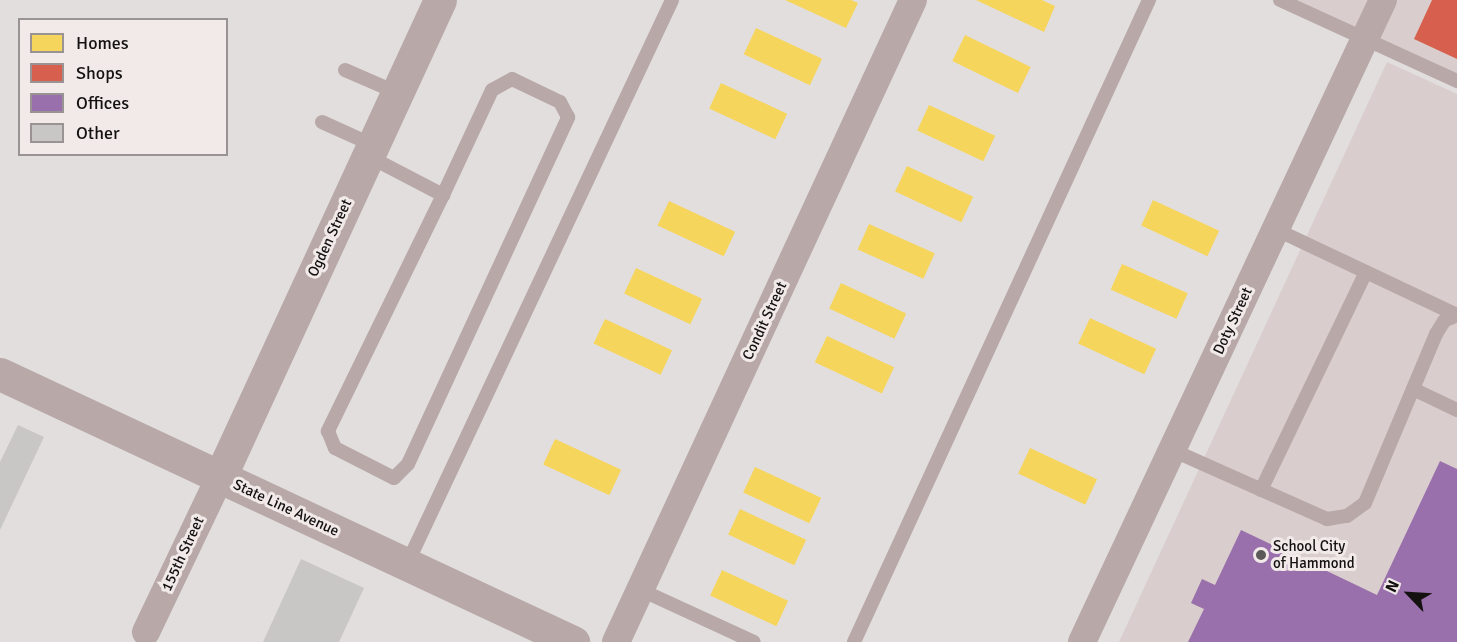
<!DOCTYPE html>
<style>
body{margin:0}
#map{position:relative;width:1457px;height:642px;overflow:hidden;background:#e2dede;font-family:Signika,sans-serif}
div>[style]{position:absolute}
.built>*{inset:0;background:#d9cecd}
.homes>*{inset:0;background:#f6d55c;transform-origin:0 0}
.shops>*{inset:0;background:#d6604d}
.offices>*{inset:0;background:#9970ab}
.building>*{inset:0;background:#c9c6c6}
.service>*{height:14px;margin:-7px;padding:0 7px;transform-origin:7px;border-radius:7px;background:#b8a9a8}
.minor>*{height:28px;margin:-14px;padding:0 14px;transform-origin:14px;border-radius:14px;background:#b8a9a8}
.tertiary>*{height:33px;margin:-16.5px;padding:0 16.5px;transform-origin:16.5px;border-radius:16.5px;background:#b8a9a8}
.dots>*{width:16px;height:16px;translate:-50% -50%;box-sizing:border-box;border:3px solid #f1eae9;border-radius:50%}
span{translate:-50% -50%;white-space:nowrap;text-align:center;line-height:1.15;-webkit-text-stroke:6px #f1eae9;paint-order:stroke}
.street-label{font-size:15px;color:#141111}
.poi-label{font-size:15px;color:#141111}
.left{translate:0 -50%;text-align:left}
.legend{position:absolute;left:18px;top:18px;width:210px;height:138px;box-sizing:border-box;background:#f1eae9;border:2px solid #999393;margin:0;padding:8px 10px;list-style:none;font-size:18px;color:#141111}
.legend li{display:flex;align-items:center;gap:12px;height:30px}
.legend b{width:30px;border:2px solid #999393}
.north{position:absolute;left:1379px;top:564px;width:60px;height:60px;-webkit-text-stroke:4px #f1eae9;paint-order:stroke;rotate:295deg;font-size:16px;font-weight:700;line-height:24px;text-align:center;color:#141111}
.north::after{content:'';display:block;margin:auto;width:21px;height:27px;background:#141111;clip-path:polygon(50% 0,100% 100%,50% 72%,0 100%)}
</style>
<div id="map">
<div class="built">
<div style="clip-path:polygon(1280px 0,1457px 0,1457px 86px)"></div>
<div style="clip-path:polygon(1387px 62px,1457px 94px,1457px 642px,1119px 642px)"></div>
</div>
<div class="homes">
<div style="clip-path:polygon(785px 0,851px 0,858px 3px,846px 28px)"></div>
<div style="clip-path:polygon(976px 0,1042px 0,1055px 6px,1044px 32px)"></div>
<div style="left:756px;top:28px;width:73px;height:29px;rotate:25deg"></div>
<div style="left:965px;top:35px;width:73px;height:29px;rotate:26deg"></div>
<div style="left:721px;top:83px;width:73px;height:28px;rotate:25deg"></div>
<div style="left:929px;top:105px;width:73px;height:28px;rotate:25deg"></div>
<div style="left:907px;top:166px;width:73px;height:28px;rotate:25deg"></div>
<div style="left:1153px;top:200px;width:73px;height:28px;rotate:25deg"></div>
<div style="left:669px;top:201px;width:73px;height:27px;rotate:25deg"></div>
<div style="left:869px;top:224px;width:72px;height:28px;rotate:24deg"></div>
<div style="left:1122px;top:264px;width:72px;height:28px;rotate:24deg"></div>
<div style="left:636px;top:268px;width:73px;height:28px;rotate:25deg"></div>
<div style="left:841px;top:283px;width:72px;height:28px;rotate:25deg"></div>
<div style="left:1090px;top:318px;width:73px;height:28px;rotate:25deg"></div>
<div style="left:605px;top:319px;width:74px;height:27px;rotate:25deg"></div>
<div style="left:827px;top:336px;width:74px;height:29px;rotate:25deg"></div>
<div style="left:555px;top:439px;width:73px;height:28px;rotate:25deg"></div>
<div style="left:1030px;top:448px;width:74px;height:28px;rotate:25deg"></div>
<div style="left:755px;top:467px;width:73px;height:28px;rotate:25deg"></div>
<div style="left:740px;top:509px;width:73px;height:28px;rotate:25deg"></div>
<div style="left:722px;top:570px;width:73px;height:28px;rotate:25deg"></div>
</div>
<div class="shops">
<div style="clip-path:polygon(1432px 0,1457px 0,1457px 59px,1414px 39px)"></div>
</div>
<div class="offices">
<div style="clip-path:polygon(1440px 461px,1457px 469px,1457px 642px,1188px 642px,1204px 609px,1191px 603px,1202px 579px,1215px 585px,1241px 530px,1377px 595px)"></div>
</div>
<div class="building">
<div style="clip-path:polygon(18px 425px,44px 437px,0 530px,0 462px)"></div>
<div style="clip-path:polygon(301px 559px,364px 588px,339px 642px,263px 642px)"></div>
</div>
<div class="service">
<div style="left:1280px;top:0;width:195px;rotate:24.6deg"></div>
<div style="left:345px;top:70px;width:58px;rotate:23.5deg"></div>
<div style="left:322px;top:122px;width:56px;rotate:24.3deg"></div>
<div style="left:368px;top:156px;width:85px;rotate:27.5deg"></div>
<div style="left:443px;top:195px;width:263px;rotate:116deg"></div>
<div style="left:328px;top:431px;width:18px;rotate:68deg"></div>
<div style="left:335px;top:448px;width:66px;rotate:27deg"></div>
<div style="left:394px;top:478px;width:20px;rotate:-45deg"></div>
<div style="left:408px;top:464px;width:382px;rotate:-65.2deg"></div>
<div style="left:568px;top:117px;width:17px;rotate:-118deg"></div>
<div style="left:560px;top:102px;width:53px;rotate:-154.4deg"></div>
<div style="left:512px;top:79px;width:23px;rotate:151deg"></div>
<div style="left:492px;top:90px;width:116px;rotate:115deg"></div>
<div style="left:1275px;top:229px;width:201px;rotate:25.3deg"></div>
<div style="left:1413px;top:389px;width:49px;rotate:25.5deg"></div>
<div style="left:1172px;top:450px;width:170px;rotate:24deg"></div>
<div style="left:1327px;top:519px;width:20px;rotate:-9deg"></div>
<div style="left:1347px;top:516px;width:22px;rotate:-36deg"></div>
<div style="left:1365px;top:503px;width:183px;rotate:-67.2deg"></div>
<div style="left:1436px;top:334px;width:15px;rotate:-58deg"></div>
<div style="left:1444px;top:321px;width:14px;rotate:-25deg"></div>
<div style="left:1261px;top:490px;width:242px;rotate:-64.3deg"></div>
<div style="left:407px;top:564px;width:623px;rotate:-64.83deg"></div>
<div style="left:641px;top:590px;width:124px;rotate:24.7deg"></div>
<div style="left:854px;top:642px;width:707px;rotate:-65.32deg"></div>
</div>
<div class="minor">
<div style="left:146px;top:632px;width:172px;rotate:-64.5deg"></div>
<div style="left:616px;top:642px;width:707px;rotate:-65.17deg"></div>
<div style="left:1082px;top:642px;width:709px;rotate:-64.88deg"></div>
</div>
<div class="tertiary">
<div style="left:0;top:374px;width:633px;rotate:25.07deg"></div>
<div style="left:220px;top:477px;width:525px;rotate:-65.24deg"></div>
</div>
<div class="dots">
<div style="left:1261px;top:555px;background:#5c5959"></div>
</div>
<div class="street-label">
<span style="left:330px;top:238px;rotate:-65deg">Ogden Street</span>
<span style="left:765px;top:321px;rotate:-65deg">Condit Street</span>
<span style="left:1233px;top:321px;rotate:-65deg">Doty Street</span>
<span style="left:286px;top:508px;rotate:25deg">State Line Avenue</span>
<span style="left:183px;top:554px;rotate:-65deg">155th Street</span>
</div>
<div class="poi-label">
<span class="left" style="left:1273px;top:555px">School City<br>of Hammond</span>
</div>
<ul class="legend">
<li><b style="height:16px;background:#f6d55c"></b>Homes</li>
<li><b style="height:16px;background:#d6604d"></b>Shops</li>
<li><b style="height:16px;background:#9970ab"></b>Offices</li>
<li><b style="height:16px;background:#c9c6c6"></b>Other</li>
</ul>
<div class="north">N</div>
</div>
